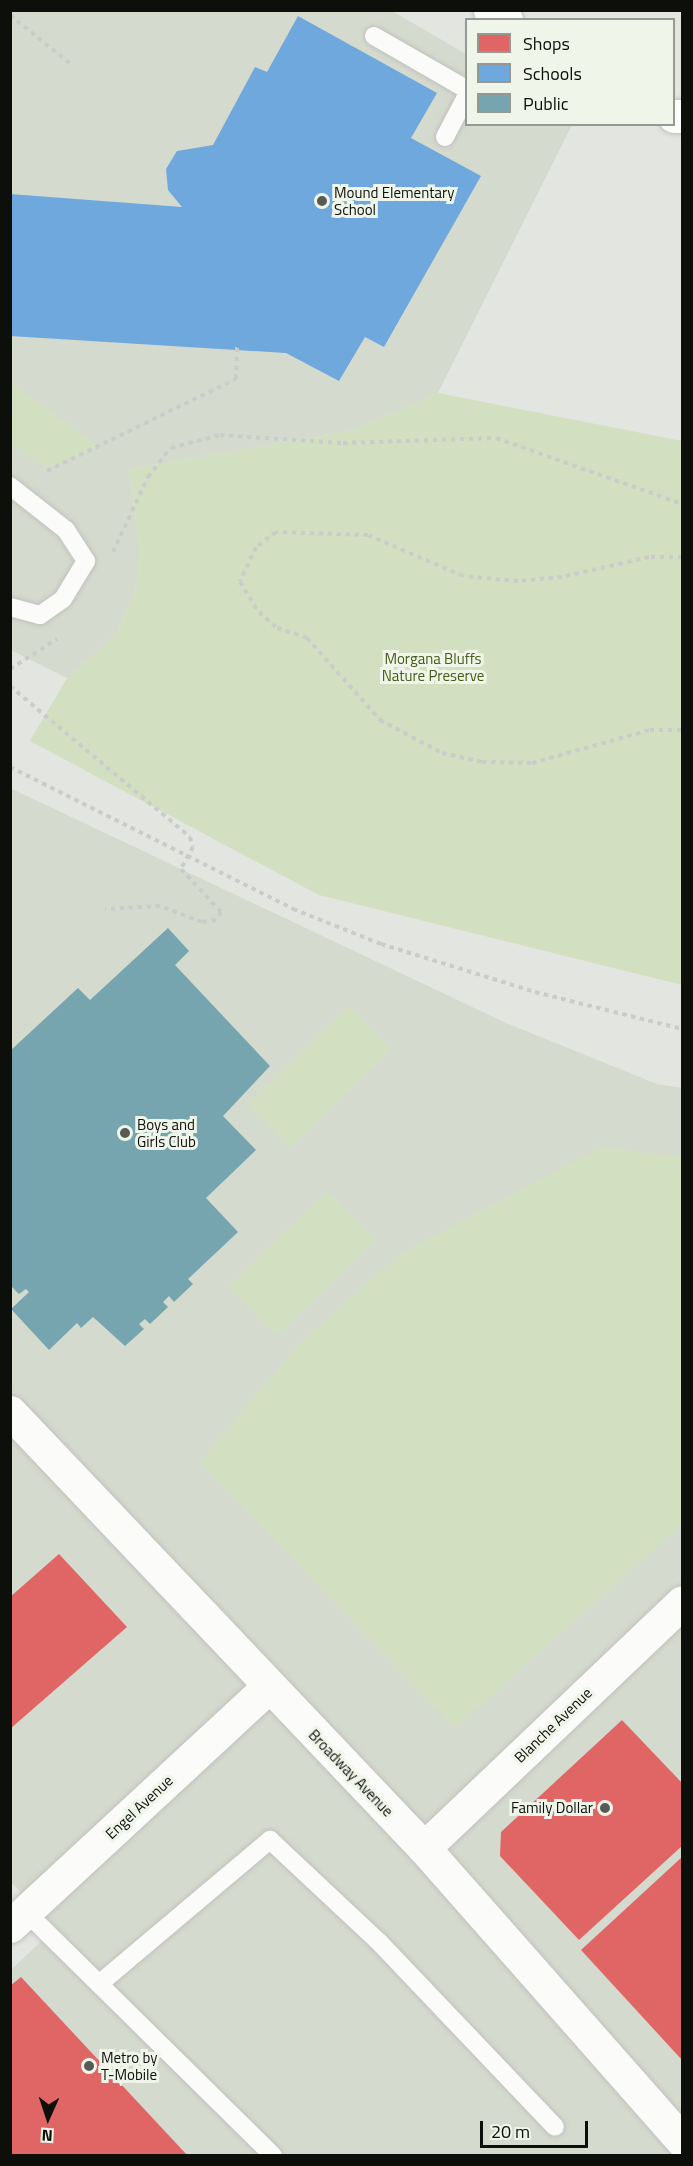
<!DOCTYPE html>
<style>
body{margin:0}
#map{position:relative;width:693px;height:2166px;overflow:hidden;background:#e3e5e0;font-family:"Titillium Web",sans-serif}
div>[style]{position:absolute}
.built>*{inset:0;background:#d5dace}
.green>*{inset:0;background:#d2dfc1;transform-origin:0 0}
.shops>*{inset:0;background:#e06666}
.schools>*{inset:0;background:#6fa8dc}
.public>*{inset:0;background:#76a5af}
.path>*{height:4px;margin-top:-2px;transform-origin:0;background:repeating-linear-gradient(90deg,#caccca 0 4.5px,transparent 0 9px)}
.roads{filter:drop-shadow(0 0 2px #c0c2be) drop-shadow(0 0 2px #c0c2be)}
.service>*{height:18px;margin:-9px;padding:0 9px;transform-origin:9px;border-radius:9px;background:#fbfbfa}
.minor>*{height:33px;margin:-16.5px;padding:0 16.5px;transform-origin:16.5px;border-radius:16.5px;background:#fbfbfa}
.primary>*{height:33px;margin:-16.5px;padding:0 16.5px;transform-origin:16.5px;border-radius:16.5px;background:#fbfbfa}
.dots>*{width:16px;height:16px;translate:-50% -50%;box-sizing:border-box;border:3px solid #f0f5ea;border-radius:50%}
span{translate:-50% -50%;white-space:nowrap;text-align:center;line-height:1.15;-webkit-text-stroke:6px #f0f5ea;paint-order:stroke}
.poi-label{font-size:15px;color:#0d0f0b}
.left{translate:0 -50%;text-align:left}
.right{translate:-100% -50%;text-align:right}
.park-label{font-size:15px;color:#455d18}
.street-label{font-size:15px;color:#0d0f0b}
.frame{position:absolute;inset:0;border:12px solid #0d0f0b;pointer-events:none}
.legend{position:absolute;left:465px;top:18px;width:210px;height:108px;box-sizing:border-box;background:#f0f5ea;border:2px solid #959991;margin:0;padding:8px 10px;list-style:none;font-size:18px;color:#0d0f0b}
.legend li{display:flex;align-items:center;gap:12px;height:30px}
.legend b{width:30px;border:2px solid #959991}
.north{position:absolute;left:18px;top:2088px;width:60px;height:60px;-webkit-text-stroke:4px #f0f5ea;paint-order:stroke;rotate:183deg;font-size:16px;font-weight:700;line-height:24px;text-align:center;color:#0d0f0b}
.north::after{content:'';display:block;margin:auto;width:21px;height:27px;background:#0d0f0b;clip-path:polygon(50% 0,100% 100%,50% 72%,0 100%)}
.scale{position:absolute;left:480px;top:2121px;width:108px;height:27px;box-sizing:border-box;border:3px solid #0d0f0b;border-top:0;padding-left:8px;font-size:18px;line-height:21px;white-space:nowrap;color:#0d0f0b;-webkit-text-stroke:4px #f0f5ea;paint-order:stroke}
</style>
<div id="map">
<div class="built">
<div style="clip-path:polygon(10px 11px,392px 11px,466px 54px,466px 124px,572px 125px,438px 393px,352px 431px,129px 469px,140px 551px,137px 584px,117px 634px,67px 678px,11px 650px)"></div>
<div style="clip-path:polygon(10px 788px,506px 1023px,657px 1084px,682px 1088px,682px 2155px,11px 2155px,11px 1970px,54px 1929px,10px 1881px)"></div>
</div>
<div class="green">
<div style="clip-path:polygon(13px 384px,99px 447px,50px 467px,39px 464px,11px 443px)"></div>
<div style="clip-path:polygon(438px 393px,682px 441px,682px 985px,319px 895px,30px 741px,67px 678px,117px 634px,137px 584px,140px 551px,129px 469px,352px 431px)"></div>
<div style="left:349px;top:1006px;width:61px;height:141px;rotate:46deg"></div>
<div style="clip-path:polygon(602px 1147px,682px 1157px,682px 1524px,455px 1728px,200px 1462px,301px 1342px,403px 1252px)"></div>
<div style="left:327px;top:1191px;width:69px;height:137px;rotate:46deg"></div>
</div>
<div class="shops">
<div style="clip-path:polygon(59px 1554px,127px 1627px,10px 1729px,10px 1597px)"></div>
<div style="clip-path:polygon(622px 1720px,682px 1783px,682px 1846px,579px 1940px,500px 1856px,501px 1832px)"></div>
<div style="clip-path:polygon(682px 1857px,682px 2060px,581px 1950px)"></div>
<div style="clip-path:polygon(21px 1977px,188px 2156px,10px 2156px,10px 1986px)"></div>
</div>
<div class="schools">
<div style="clip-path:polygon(298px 16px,437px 93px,411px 138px,481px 176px,384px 347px,365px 337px,339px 381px,286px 353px,10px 336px,10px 194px,182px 207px,168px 190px,166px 169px,177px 151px,213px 145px,255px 67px,267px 72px)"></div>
</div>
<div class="public">
<div style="clip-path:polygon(168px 928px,189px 951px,175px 965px,270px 1066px,223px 1116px,256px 1150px,206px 1198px,238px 1232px,188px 1279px,193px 1284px,174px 1302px,169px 1296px,163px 1302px,168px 1307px,150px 1324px,145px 1319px,139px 1324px,144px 1329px,125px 1346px,93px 1317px,81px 1328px,77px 1323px,49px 1350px,11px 1309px,29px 1292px,26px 1289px,19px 1294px,10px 1285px,10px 1051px,78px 988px,90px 1000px)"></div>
</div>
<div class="path">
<div style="left:10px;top:15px;width:81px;rotate:39deg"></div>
<div style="left:47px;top:471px;width:210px;rotate:-26deg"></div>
<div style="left:236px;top:379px;width:32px;rotate:-88deg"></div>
<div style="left:113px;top:552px;width:83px;rotate:-65deg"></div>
<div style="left:148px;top:477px;width:37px;rotate:-52deg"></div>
<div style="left:171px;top:448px;width:51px;rotate:-14.9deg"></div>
<div style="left:220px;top:435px;width:123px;rotate:3.7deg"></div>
<div style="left:343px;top:443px;width:153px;rotate:-1.9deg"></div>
<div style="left:496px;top:438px;width:197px;rotate:19.5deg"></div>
<div style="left:682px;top:557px;width:33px;rotate:180deg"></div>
<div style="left:649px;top:557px;width:89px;rotate:167.1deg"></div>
<div style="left:562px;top:577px;width:44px;rotate:174.8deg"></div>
<div style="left:518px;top:581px;width:55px;rotate:-174.8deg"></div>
<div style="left:463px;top:576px;width:103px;rotate:-156.7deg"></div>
<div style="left:368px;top:535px;width:92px;rotate:-178.1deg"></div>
<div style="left:276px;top:532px;width:25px;rotate:143deg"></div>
<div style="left:256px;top:547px;width:38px;rotate:115deg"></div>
<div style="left:240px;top:582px;width:36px;rotate:58deg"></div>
<div style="left:259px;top:612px;width:24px;rotate:42deg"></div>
<div style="left:277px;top:628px;width:32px;rotate:18deg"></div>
<div style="left:307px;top:638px;width:110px;rotate:48.3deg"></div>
<div style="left:380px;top:720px;width:70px;rotate:28deg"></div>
<div style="left:442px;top:753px;width:41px;rotate:12.7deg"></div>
<div style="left:482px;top:762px;width:50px;rotate:1.1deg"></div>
<div style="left:532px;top:763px;width:123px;rotate:-15.6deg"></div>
<div style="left:650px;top:730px;width:32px"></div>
<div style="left:10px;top:669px;width:56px;rotate:-32.6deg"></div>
<div style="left:10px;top:686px;width:235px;rotate:40deg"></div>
<div style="left:190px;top:837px;width:10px;rotate:73deg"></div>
<div style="left:193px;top:847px;width:25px;rotate:119deg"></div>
<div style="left:181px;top:869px;width:59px;rotate:47.1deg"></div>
<div style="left:221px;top:912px;width:9px;rotate:122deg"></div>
<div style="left:216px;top:920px;width:14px;rotate:172deg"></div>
<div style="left:202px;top:922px;width:45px;rotate:-159.1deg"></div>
<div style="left:160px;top:906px;width:55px;rotate:176.9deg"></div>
<div style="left:10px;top:767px;width:317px;rotate:26.6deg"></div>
<div style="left:293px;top:909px;width:95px;rotate:21.7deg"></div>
<div style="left:381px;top:944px;width:161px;rotate:17.3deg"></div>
<div style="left:535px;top:992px;width:152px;rotate:14.1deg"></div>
</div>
<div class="roads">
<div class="service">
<div style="left:374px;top:36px;width:106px;rotate:29.9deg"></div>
<div style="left:445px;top:137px;width:45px;rotate:-62.3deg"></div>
<div style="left:10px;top:486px;width:71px;rotate:38.2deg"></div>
<div style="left:66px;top:530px;width:37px;rotate:57deg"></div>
<div style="left:86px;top:561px;width:44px;rotate:121.2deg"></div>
<div style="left:63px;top:599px;width:28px;rotate:145deg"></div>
<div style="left:40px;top:615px;width:31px;rotate:-165deg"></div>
<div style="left:26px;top:1912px;width:347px;rotate:44.6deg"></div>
<div style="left:99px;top:1984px;width:224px;rotate:-40.1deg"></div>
<div style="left:270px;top:1840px;width:149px;rotate:43.1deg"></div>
<div style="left:379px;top:1942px;width:255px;rotate:46.4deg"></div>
</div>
<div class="minor">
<div style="left:490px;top:10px;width:19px;rotate:32deg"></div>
<div style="left:674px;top:116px;width:8px"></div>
<div style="left:424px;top:1848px;width:356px;rotate:-43.6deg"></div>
<div style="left:10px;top:1926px;width:352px;rotate:-42.8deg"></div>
</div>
<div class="primary">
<div style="left:10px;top:1412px;width:601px;rotate:46.48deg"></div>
<div style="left:424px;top:1848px;width:390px;rotate:48.6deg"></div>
</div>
</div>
<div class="dots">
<div style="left:322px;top:201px;background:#585a56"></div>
<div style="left:125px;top:1133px;background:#585a56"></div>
<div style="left:605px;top:1808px;background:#585a56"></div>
<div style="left:89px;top:2066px;background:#585a56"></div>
</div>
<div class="poi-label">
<span class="left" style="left:334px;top:201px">Mound Elementary<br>School</span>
<span class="left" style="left:137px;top:1133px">Boys and<br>Girls Club</span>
<span class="right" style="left:593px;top:1808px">Family Dollar</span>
<span class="left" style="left:101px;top:2066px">Metro by<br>T-Mobile</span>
</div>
<div class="park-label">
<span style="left:433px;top:667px">Morgana Bluffs<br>Nature Preserve</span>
</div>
<div class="street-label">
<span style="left:553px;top:1725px;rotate:-44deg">Blanche Avenue</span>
<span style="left:351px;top:1773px;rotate:46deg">Broadway Avenue</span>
<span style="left:139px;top:1807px;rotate:-43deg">Engel Avenue</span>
</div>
<div class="frame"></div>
<ul class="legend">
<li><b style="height:16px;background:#e06666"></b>Shops</li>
<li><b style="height:16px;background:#6fa8dc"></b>Schools</li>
<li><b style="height:16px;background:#76a5af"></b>Public</li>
</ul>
<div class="north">N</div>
<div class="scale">20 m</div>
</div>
